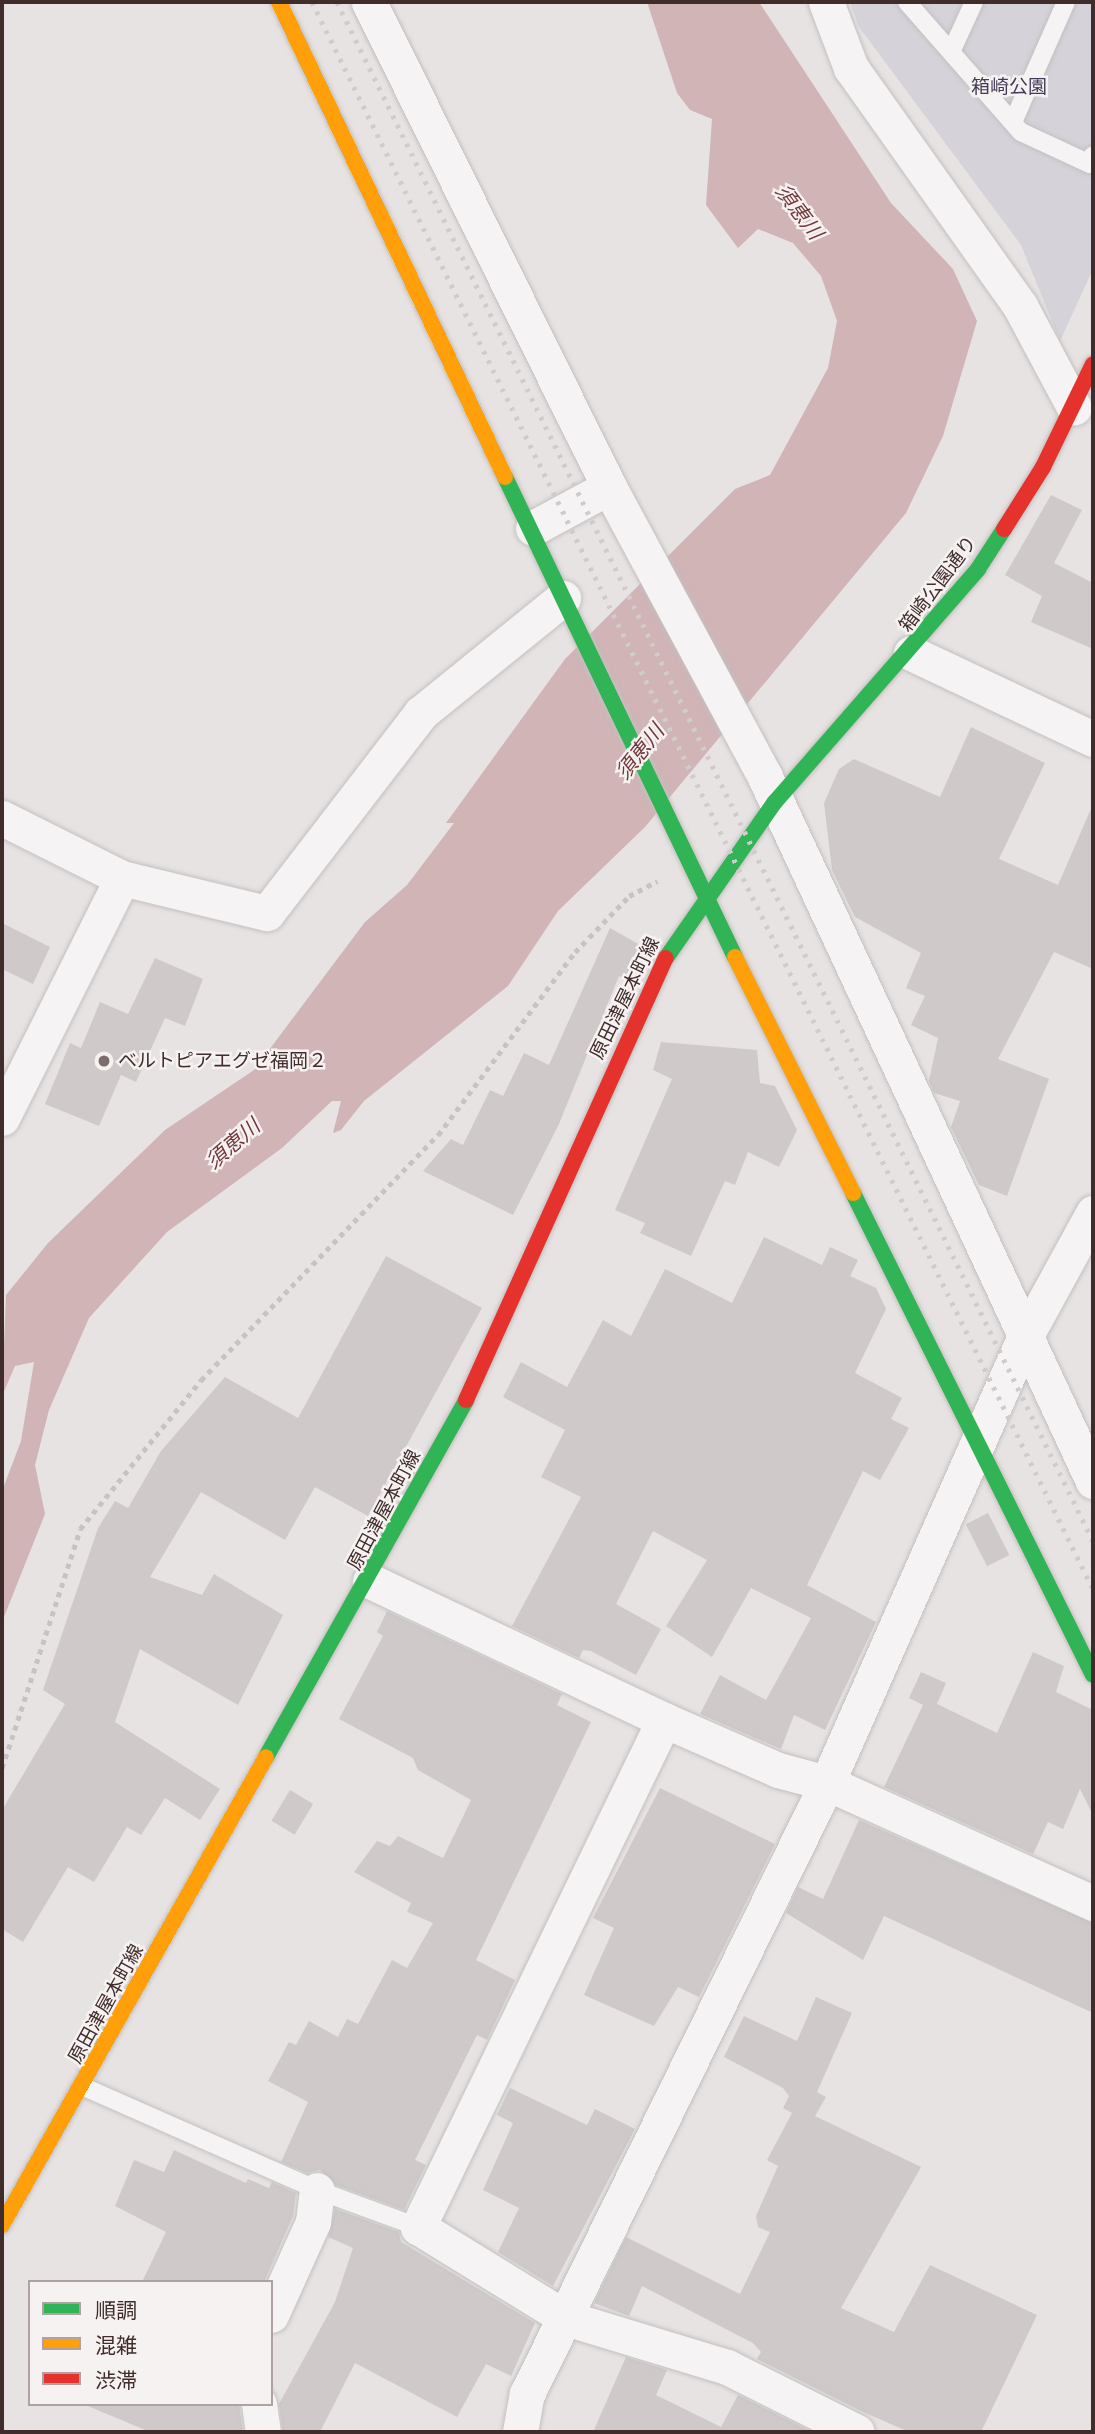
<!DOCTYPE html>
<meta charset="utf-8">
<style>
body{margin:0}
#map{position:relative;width:1095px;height:2434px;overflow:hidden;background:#e8e3e3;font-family:"Fira Sans Condensed","Noto Sans JP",sans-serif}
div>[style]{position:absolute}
.green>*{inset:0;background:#d5d2da}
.water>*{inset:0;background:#d0b4b6}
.building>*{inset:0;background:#cfc9c9;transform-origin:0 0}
.path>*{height:4.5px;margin-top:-2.25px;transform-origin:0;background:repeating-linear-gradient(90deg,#c8c3c3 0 5px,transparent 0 10px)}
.roads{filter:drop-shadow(0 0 2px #c4c0c0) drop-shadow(0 0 2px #c4c0c0)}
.lane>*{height:18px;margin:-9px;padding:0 9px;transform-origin:9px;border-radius:9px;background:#f5f3f3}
.street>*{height:35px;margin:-17.5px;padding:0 17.5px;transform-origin:17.5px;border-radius:17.5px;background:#f5f3f3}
.fast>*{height:16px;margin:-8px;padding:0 8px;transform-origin:8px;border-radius:8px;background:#30b455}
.slow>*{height:16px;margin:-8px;padding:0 8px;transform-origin:8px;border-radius:8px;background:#ff9f0a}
.jam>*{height:16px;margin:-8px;padding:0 8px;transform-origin:8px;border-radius:8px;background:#e5322d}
.rail>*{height:5px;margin-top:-2.5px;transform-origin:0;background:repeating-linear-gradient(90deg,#d0cccc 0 3.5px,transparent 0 10.5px)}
.dots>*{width:19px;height:19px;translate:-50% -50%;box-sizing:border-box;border:4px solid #f7f2f2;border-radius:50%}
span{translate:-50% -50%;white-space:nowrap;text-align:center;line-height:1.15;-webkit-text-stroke:5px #f7f2f2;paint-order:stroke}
.park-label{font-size:19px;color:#423a5b}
.street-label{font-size:19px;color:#402d2b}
.poi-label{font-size:19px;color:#402d2b}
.left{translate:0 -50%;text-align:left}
.water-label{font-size:21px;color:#713839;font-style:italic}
.frame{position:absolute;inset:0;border:4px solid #402d2b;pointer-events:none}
.legend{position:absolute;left:28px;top:2280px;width:245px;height:126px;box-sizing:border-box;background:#f7f2f2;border:2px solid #aea3a2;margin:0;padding:9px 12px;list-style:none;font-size:21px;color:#402d2b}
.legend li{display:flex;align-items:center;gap:14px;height:35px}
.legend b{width:35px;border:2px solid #aea3a2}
</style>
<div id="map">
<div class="green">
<div style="clip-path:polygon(850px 2px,1093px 2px,1093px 269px,1060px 341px,1021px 245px,859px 27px)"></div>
</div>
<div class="water">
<div style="clip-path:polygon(647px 2px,759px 2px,891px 203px,953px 269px,977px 321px,943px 436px,906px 513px,645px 827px,558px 911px,508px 986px,364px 1101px,341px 1130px,333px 1133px,341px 1101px,332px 1101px,282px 1148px,167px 1232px,89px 1318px,49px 1410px,35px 1465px,45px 1514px,2px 1622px,2px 1491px,21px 1441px,34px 1362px,15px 1366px,2px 1396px,6px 1295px,48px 1243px,165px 1130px,254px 1070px,365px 922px,407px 885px,454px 823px,446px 823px,565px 659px,735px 489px,770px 475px,828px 368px,837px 321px,821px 276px,793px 243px,758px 229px,738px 248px,706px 205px,712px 119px,690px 110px,677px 93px)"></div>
</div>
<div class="building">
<div style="clip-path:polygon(1051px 495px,1082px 510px,1054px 563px,1093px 583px,1093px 649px,1031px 622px,1042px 596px,1005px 575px)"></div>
<div style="clip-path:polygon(971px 727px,1045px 763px,999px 859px,1058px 885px,1093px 804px,1093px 969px,1054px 952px,998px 1059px,1049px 1079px,1007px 1196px,979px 1185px,951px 1127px,960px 1101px,934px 1093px,929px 1081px,938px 1038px,911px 1025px,925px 996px,906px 988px,921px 953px,855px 917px,832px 870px,824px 803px,839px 769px,854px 759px,940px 797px)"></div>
<div style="clip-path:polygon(2px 923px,50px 947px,33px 984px,2px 969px)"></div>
<div style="clip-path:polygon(610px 928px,642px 946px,624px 979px,619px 976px,559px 1124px,513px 1215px,423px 1171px,451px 1139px,463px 1145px,490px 1090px,503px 1096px,524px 1053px,549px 1065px)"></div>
<div style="clip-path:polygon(155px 958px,203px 979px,185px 1026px,165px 1018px,136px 1082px,121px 1075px,99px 1126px,45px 1104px,70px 1043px,81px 1048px,100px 1002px,128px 1014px)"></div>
<div style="clip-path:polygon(661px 1042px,757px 1050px,760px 1083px,775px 1086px,797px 1130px,779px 1167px,748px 1152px,735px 1185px,725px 1181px,691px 1256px,640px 1233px,645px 1223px,615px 1210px,672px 1079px,653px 1070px)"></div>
<div style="clip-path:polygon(764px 1237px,822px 1265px,830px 1247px,858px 1260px,850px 1276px,876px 1288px,886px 1309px,855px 1373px,902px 1398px,891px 1419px,909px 1428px,880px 1480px,863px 1471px,807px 1585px,876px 1622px,825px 1730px,794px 1715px,781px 1749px,700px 1714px,720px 1675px,766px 1700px,811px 1618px,751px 1588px,712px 1657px,666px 1626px,707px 1560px,653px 1531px,616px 1604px,661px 1629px,636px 1675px,591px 1651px,583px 1650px,579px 1658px,512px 1626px,581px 1497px,541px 1477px,565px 1430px,503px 1397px,521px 1362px,567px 1387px,603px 1320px,631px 1336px,665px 1269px,732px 1303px)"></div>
<div style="clip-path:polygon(386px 1256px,482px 1308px,368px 1516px,315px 1487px,285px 1540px,201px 1492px,150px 1577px,202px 1595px,214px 1574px,283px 1615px,238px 1705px,140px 1649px,115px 1722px,220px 1789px,200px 1820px,165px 1798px,141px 1835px,127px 1827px,94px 1882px,68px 1867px,23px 1942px,2px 1929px,2px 1810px,65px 1704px,43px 1690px,98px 1528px,115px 1501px,128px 1508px,161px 1451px,225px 1377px,298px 1418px)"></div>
<div style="left:988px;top:1513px;width:47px;height:25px;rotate:63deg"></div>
<div style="clip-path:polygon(387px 1611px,562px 1694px,557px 1705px,591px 1722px,476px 1960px,515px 1980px,487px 2040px,477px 2035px,415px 2160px,426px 2165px,404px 2210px,336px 2185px,320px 2170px,307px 2173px,281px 2162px,308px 2102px,268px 2081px,289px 2042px,296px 2045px,309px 2021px,338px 2037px,347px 2019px,358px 2024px,392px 1960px,407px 1968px,433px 1923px,407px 1912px,411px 1903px,354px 1872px,377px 1841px,390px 1846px,398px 1836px,443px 1858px,471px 1800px,418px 1770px,413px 1758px,339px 1719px,383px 1636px,377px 1632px)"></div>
<div style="clip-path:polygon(1033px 1652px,1064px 1666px,1056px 1692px,1093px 1710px,1093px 1815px,1080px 1789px,1063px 1829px,1048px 1822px,1033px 1854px,884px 1787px,923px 1705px,909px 1698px,921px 1672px,946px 1683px,937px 1704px,997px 1733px)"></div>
<div style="clip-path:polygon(660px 1788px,775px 1844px,699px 1997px,678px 1987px,654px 2026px,584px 1995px,614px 1928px,593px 1918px)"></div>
<div style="left:290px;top:1790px;width:27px;height:36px;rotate:31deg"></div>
<div style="clip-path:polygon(859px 1820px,1093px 1923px,1093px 2013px,884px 1916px,863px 1960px,786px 1913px,798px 1887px,823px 1899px)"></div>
<div style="clip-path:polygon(816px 1997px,852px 2013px,817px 2092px,826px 2097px,815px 2116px,921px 2167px,841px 2308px,894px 2332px,930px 2265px,1037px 2315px,981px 2432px,909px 2432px,861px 2411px,757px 2359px,761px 2352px,753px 2343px,642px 2286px,629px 2316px,594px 2303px,626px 2237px,740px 2294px,770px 2232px,758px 2227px,756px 2216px,778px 2166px,767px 2160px,792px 2113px,783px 2108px,789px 2096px,783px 2088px,724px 2057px,744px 2016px,797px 2041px)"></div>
<div style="clip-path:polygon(510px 2088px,587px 2125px,595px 2109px,635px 2129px,553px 2286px,498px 2252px,519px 2208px,483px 2190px,513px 2123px,497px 2115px)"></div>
<div style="clip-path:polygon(174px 2150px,246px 2183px,248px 2179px,269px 2188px,272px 2182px,296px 2193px,293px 2216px,264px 2282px,142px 2282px,166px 2232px,115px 2206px,134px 2160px,164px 2172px)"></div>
<div style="clip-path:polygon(335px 2209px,399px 2232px,401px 2242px,535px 2323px,511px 2376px,486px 2364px,457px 2417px,355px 2363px,320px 2432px,283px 2432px,279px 2404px,335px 2302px,353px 2248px,328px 2237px)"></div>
<div style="clip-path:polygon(626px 2357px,667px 2370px,656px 2395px,721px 2427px,738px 2395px,810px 2431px,593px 2432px)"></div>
<div style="clip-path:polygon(83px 2404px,239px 2404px,243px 2432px,150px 2432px)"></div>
</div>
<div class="path">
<div style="left:2px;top:1768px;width:251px;rotate:-71.9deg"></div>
<div style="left:80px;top:1529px;width:192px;rotate:-50.9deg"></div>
<div style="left:201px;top:1380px;width:341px;rotate:-46deg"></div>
<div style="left:438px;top:1135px;width:229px;rotate:-53.2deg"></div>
<div style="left:575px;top:952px;width:78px;rotate:-46deg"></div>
<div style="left:629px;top:896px;width:32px;rotate:-28deg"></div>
</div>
<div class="roads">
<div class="lane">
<div style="left:907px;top:2px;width:173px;rotate:48.8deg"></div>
<div style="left:1021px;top:132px;width:76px;rotate:24.9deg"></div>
<div style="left:1090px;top:164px;width:9px;rotate:-72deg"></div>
<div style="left:951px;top:52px;width:55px;rotate:-65.3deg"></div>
<div style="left:1013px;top:122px;width:131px;rotate:-66.2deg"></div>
<div style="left:84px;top:2087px;width:255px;rotate:23.8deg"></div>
<div style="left:317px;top:2190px;width:108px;rotate:20.1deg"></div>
</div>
<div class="street">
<div style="left:369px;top:2px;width:541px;rotate:63.67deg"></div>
<div style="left:609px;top:487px;width:329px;rotate:61.7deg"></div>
<div style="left:765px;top:777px;width:777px;rotate:65.02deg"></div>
<div style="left:826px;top:2px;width:71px;rotate:69.3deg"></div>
<div style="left:851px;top:68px;width:292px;rotate:54.6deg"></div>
<div style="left:1020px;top:306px;width:115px;rotate:61.9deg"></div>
<div style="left:533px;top:528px;width:86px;rotate:-28.3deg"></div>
<div style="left:911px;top:653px;width:201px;rotate:25.3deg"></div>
<div style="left:2px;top:818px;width:134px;rotate:26.6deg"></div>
<div style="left:122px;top:878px;width:149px;rotate:13.6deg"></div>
<div style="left:267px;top:913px;width:252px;rotate:-52.4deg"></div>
<div style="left:421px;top:713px;width:183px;rotate:-39deg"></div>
<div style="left:2px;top:1118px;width:268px;rotate:-63.4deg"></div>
<div style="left:370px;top:1581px;width:325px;rotate:25.3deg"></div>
<div style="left:664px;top:1720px;width:124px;rotate:23.7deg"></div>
<div style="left:778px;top:1770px;width:51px;rotate:14.9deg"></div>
<div style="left:827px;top:1783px;width:292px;rotate:24.3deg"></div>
<div style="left:664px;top:1720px;width:564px;rotate:115.88deg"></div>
<div style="left:418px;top:2227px;width:174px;rotate:31.6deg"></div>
<div style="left:566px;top:2318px;width:168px;rotate:16.9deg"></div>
<div style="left:727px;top:2367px;width:145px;rotate:26.6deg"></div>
<div style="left:271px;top:2315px;width:102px;rotate:-65.7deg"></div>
<div style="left:313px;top:2222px;width:32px;rotate:-83deg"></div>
<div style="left:259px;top:2404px;width:28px;rotate:82deg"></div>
<div style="left:520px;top:2432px;width:39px;rotate:-80deg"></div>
<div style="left:527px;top:2394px;width:681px;rotate:-63.85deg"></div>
<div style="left:827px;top:1783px;width:486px;rotate:-66.1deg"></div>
<div style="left:1024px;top:1339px;width:144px;rotate:-61.3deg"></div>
</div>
<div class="fast">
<div style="left:505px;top:477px;width:532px;rotate:64.4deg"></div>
<div style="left:666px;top:958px;width:190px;rotate:-55.1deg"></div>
<div style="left:775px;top:802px;width:309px;rotate:-48.9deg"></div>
<div style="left:978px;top:569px;width:48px;rotate:-57deg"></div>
<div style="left:853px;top:1193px;width:538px;rotate:63.53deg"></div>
<div style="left:266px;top:1757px;width:409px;rotate:-60.7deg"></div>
</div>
<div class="slow">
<div style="left:279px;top:2px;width:526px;rotate:64.56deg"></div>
<div style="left:735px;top:957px;width:264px;rotate:63.4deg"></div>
<div style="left:2px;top:2225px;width:537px;rotate:-60.57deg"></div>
</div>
<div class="jam">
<div style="left:1004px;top:529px;width:73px;rotate:-57.8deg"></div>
<div style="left:1043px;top:467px;width:114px;rotate:-64.1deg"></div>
<div style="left:466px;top:1400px;width:485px;rotate:-65.7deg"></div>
</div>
</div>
<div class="rail">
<div style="left:312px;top:2px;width:1769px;rotate:63.8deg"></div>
<div style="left:337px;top:2px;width:1715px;rotate:63.84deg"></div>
</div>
<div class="dots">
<div style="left:104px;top:1061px;background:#7b6d6b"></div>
</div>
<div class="park-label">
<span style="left:1009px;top:87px">箱崎公園</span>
</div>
<div class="street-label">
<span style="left:938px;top:584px;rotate:-53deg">箱崎公園通り</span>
<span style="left:625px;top:998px;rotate:-64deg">原田津屋本町線</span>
<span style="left:384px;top:1510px;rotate:-62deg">原田津屋本町線</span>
<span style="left:106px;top:2004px;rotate:-61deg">原田津屋本町線</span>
</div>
<div class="poi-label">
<span class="left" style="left:118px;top:1061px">ベルトピアエグゼ福岡２</span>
</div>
<div class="water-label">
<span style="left:799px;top:212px;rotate:53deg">須恵川</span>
<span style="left:640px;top:752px;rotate:-52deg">須恵川</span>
<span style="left:233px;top:1144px;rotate:-41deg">須恵川</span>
</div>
<div class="frame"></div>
<ul class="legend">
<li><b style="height:9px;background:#30b455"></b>順調</li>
<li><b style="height:9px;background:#ff9f0a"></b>混雑</li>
<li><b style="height:9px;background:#e5322d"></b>渋滞</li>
</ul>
</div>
